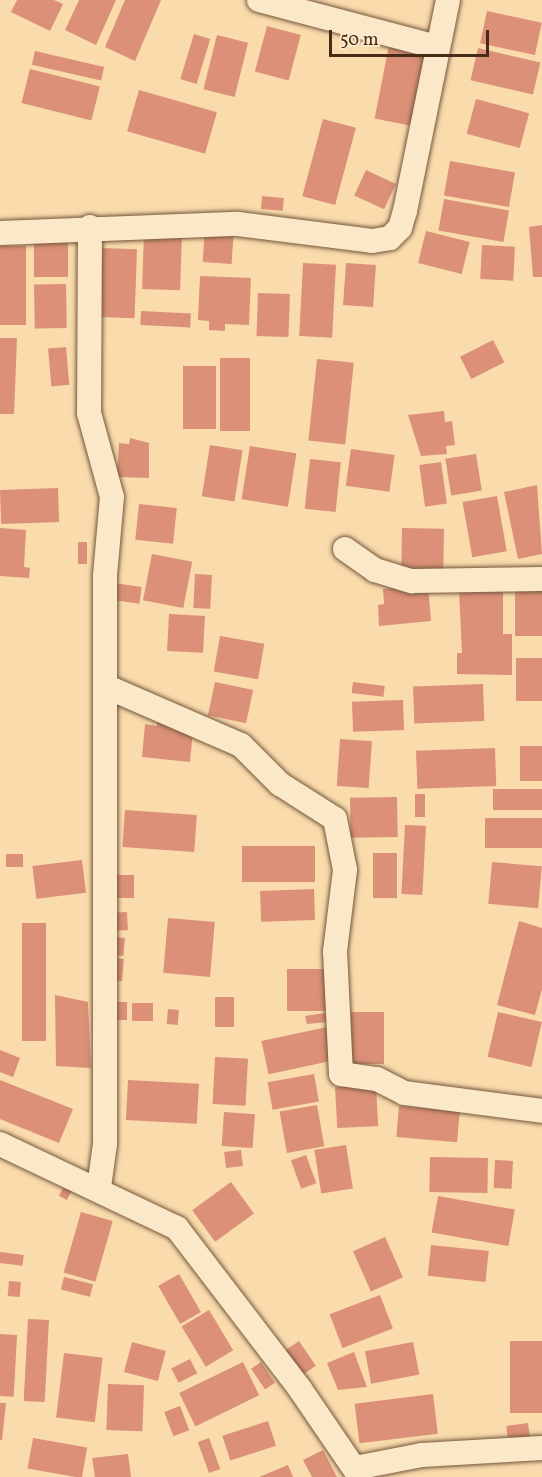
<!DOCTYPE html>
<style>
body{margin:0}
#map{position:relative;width:542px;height:1477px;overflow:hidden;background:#f9dbac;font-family:Vollkorn,serif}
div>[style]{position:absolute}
.building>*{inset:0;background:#db9077;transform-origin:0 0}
.roads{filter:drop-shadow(0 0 2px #74573c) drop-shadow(0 0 2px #74573c)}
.street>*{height:24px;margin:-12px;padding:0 12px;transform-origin:12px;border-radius:12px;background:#fbe8c9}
span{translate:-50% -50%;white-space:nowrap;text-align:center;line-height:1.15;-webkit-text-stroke:5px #fbe8c9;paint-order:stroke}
.scale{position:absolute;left:329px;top:30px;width:160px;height:27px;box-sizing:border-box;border:3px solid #472b16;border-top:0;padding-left:8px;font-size:18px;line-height:21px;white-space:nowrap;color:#472b16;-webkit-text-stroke:4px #fbe8c9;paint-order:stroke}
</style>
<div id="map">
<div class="building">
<div style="clip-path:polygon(17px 0,54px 0,63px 4px,50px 31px,11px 12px)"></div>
<div style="clip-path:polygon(79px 0,116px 0,96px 45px,65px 30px)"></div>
<div style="clip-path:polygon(125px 0,161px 0,135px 61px,105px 47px)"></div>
<div style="left:487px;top:11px;width:56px;height:33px;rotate:12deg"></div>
<div style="left:267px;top:26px;width:35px;height:47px;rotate:15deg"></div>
<div style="left:194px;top:34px;width:17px;height:47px;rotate:17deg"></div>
<div style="left:217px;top:35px;width:32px;height:56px;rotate:14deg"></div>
<div style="left:389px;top:45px;width:37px;height:75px;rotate:11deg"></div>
<div style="left:478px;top:48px;width:64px;height:33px;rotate:13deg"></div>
<div style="left:35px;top:51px;width:71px;height:14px;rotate:13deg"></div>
<div style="left:30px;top:69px;width:72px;height:35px;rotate:14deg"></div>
<div style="left:139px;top:90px;width:81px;height:43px;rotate:16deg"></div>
<div style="left:476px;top:99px;width:55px;height:36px;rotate:15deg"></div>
<div style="left:323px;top:119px;width:34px;height:80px;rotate:15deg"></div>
<div style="left:450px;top:161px;width:66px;height:35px;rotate:10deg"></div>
<div style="left:366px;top:170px;width:33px;height:28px;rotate:25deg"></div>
<div style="left:262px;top:196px;width:22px;height:13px;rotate:5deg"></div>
<div style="left:444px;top:199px;width:66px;height:32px;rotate:10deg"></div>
<div style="clip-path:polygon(542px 225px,542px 277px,533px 277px,529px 227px)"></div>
<div style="left:205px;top:228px;width:29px;height:34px;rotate:4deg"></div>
<div style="left:426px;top:231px;width:45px;height:33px;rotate:14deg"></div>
<div style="left:144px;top:234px;width:38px;height:55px;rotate:2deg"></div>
<div style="left:34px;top:236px;width:34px;height:41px"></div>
<div style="left:482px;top:245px;width:33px;height:34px;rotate:3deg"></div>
<div style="left:0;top:246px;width:26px;height:79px"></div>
<div style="left:102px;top:248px;width:35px;height:69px;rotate:2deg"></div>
<div style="left:303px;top:263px;width:33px;height:73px;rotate:3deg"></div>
<div style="left:346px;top:263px;width:30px;height:42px;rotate:4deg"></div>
<div style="clip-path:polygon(200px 276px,251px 278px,249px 325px,225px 324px,225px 331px,209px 330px,209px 321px,198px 320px)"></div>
<div style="left:66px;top:284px;width:44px;height:32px;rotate:89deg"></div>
<div style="left:258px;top:293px;width:32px;height:43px;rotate:2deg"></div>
<div style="left:141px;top:311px;width:50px;height:14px;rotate:3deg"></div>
<div style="clip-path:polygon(0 338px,17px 338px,14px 414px,0 414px)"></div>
<div style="left:493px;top:340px;width:25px;height:37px;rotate:63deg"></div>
<div style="left:66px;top:347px;width:38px;height:18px;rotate:85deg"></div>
<div style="left:220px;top:358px;width:30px;height:73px"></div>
<div style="left:317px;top:359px;width:37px;height:82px;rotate:6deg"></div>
<div style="left:183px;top:366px;width:33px;height:63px"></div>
<div style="clip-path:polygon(444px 411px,445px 422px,452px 421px,455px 445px,446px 446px,447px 454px,421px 456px,408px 415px)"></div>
<div style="clip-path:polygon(130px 438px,149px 443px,149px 478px,117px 477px,119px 443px,129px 444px)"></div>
<div style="left:210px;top:445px;width:33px;height:52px;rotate:9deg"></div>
<div style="left:250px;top:446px;width:47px;height:54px;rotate:9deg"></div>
<div style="left:351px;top:449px;width:44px;height:37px;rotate:8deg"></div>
<div style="left:476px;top:454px;width:37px;height:31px;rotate:81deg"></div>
<div style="left:310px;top:459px;width:31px;height:50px;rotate:6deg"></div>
<div style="left:441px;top:462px;width:42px;height:22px;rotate:82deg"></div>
<div style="clip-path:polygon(537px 485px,542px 554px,518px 559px,504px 492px)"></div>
<div style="left:58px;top:488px;width:34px;height:58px;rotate:88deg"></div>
<div style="left:497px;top:496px;width:56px;height:35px;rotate:80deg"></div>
<div style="left:139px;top:504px;width:38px;height:36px;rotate:6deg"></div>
<div style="clip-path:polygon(0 528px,26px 530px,24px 567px,30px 568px,29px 578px,0 576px)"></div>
<div style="left:402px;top:528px;width:42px;height:46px;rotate:1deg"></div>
<div style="left:78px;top:542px;width:9px;height:22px"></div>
<div style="left:152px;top:554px;width:41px;height:47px;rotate:11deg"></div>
<div style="left:195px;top:574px;width:17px;height:34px;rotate:3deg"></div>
<div style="left:114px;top:583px;width:28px;height:17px;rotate:8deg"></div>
<div style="clip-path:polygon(428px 585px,431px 621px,379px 626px,378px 605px,384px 604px,383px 589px)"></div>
<div style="left:542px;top:587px;width:49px;height:27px;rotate:90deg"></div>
<div style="clip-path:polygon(459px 591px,503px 591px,503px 634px,512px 634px,512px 675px,457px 674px,457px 653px,462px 653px)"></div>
<div style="left:169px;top:614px;width:36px;height:37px;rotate:3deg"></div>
<div style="left:220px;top:636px;width:45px;height:36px;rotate:10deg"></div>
<div style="left:516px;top:658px;width:26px;height:43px"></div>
<div style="left:215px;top:682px;width:39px;height:34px;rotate:12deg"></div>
<div style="left:353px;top:682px;width:32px;height:11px;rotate:7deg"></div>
<div style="left:483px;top:684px;width:37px;height:70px;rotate:88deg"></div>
<div style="left:403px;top:700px;width:30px;height:51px;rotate:88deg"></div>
<div style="clip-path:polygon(157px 721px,193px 730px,190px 762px,142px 757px,145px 724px,157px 726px)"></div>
<div style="left:340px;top:739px;width:32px;height:47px;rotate:4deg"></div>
<div style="left:542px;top:746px;width:35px;height:22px;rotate:90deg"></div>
<div style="left:495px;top:748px;width:38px;height:79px;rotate:88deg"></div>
<div style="left:542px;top:789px;width:21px;height:49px;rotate:90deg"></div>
<div style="left:415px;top:794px;width:10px;height:23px"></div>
<div style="left:397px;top:797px;width:40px;height:47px;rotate:89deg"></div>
<div style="left:125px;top:810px;width:72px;height:37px;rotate:4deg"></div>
<div style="left:485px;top:818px;width:57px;height:30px"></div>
<div style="left:405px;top:825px;width:21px;height:69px;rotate:3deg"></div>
<div style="left:242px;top:846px;width:73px;height:36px"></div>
<div style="left:397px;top:853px;width:45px;height:24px;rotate:90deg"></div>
<div style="left:6px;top:854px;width:17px;height:13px"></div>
<div style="left:82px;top:860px;width:33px;height:50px;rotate:83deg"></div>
<div style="left:492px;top:862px;width:50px;height:42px;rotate:5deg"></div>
<div style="left:109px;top:875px;width:25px;height:23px"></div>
<div style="left:314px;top:889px;width:31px;height:54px;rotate:88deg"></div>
<div style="left:127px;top:912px;width:18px;height:14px;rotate:87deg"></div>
<div style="left:168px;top:918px;width:47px;height:55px;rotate:5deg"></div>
<div style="clip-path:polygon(519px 921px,542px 928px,542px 989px,535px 1015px,497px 1005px)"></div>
<div style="left:22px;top:923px;width:24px;height:118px"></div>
<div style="left:113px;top:937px;width:12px;height:18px;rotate:5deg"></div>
<div style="left:112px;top:958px;width:12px;height:22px;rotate:5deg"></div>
<div style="left:287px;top:969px;width:44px;height:42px"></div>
<div style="clip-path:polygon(55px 995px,88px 1002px,91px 1068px,56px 1066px)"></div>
<div style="left:215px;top:997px;width:19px;height:30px"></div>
<div style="left:114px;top:1002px;width:13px;height:18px"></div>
<div style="left:132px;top:1003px;width:21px;height:18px"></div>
<div style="left:168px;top:1009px;width:11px;height:15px;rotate:5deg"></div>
<div style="left:351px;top:1012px;width:33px;height:52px"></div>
<div style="left:498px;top:1012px;width:45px;height:46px;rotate:13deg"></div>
<div style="clip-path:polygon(325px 1013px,327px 1022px,307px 1024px,305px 1016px)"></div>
<div style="left:327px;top:1027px;width:34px;height:67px;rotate:78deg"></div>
<div style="clip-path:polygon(0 1050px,20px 1058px,13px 1077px,0 1072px)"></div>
<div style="left:215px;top:1057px;width:33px;height:47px;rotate:3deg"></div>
<div style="left:314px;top:1074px;width:28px;height:47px;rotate:80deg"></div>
<div style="clip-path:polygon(0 1080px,73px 1109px,59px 1143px,0 1119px)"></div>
<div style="left:128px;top:1080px;width:71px;height:40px;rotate:3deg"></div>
<div style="left:376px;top:1085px;width:41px;height:41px;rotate:87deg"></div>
<div style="left:317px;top:1105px;width:42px;height:38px;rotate:80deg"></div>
<div style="left:399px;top:1106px;width:61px;height:31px;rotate:5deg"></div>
<div style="left:224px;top:1112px;width:31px;height:34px;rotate:4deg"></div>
<div style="left:346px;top:1145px;width:44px;height:32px;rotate:81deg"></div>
<div style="left:241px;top:1150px;width:16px;height:17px;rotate:83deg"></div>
<div style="left:306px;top:1155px;width:30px;height:16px;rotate:70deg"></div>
<div style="left:430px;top:1157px;width:58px;height:35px;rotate:1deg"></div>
<div style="left:495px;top:1160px;width:18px;height:28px;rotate:3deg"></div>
<div style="left:231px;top:1182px;width:39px;height:48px;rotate:54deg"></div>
<div style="left:64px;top:1186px;width:9px;height:11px;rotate:27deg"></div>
<div style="left:438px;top:1196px;width:78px;height:37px;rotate:10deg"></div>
<div style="left:81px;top:1212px;width:33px;height:63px;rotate:16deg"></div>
<div style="left:385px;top:1237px;width:44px;height:35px;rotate:66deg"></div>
<div style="left:431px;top:1245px;width:58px;height:31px;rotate:6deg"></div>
<div style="left:0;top:1252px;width:24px;height:11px;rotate:7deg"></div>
<div style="left:179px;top:1274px;width:44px;height:24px;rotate:60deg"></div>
<div style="left:64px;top:1277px;width:30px;height:13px;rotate:14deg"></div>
<div style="left:9px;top:1281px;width:12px;height:15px;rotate:5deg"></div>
<div style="left:380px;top:1295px;width:36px;height:54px;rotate:69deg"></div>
<div style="left:209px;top:1310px;width:47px;height:32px;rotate:59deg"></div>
<div style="left:28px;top:1319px;width:21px;height:82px;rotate:3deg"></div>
<div style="left:0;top:1334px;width:17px;height:62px;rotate:3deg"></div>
<div style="left:299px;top:1341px;width:30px;height:16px;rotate:56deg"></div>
<div style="left:510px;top:1341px;width:32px;height:72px"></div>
<div style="left:132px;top:1342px;width:35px;height:31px;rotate:15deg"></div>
<div style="left:413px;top:1342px;width:33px;height:49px;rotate:79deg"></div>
<div style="clip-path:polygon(354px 1352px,367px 1387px,338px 1390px,327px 1363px)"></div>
<div style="left:64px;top:1353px;width:39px;height:65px;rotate:7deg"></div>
<div style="left:190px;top:1359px;width:16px;height:21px;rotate:63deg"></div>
<div style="left:243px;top:1362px;width:37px;height:71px;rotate:64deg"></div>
<div style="left:261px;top:1362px;width:25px;height:12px;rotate:56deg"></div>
<div style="left:108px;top:1384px;width:36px;height:46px;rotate:2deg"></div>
<div style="left:433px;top:1394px;width:40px;height:79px;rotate:83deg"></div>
<div style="clip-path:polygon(0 1403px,6px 1403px,2px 1440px,0 1440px)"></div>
<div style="left:180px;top:1406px;width:26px;height:17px;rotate:69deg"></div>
<div style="left:268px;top:1421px;width:26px;height:48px;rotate:72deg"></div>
<div style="left:528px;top:1423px;width:15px;height:22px;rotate:82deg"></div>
<div style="left:33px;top:1438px;width:55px;height:31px;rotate:10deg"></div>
<div style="left:209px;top:1438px;width:33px;height:12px;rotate:70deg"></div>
<div style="clip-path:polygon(323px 1450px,337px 1477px,312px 1477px,303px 1460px)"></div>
<div style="clip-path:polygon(128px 1454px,131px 1477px,95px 1477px,92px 1458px)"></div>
<div style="clip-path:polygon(288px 1465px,293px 1477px,259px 1477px)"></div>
</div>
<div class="roads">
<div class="street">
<div style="left:259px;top:0;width:184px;rotate:14.8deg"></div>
<div style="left:90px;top:227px;width:186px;rotate:90.3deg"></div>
<div style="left:89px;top:413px;width:87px;rotate:74.7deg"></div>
<div style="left:112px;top:497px;width:79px;rotate:95.1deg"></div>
<div style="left:105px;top:576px;width:568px;rotate:90deg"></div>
<div style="left:105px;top:1144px;width:43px;rotate:97.9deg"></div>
<div style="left:0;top:233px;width:238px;rotate:-2.2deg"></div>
<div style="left:238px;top:224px;width:135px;rotate:7.2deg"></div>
<div style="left:372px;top:241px;width:18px;rotate:-9deg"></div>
<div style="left:390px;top:238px;width:14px;rotate:-45deg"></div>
<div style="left:400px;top:228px;width:18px;rotate:-74deg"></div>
<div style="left:405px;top:211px;width:215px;rotate:-78.5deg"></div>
<div style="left:345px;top:549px;width:37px;rotate:35deg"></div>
<div style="left:375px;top:570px;width:39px;rotate:17deg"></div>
<div style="left:412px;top:581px;width:130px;rotate:-0.9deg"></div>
<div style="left:105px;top:686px;width:148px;rotate:23.5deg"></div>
<div style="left:241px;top:745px;width:55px;rotate:45deg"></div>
<div style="left:280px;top:784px;width:65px;rotate:32.5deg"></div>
<div style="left:335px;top:819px;width:52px;rotate:78.9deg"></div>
<div style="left:345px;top:870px;width:82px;rotate:97deg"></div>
<div style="left:335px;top:951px;width:123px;rotate:87.2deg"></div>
<div style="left:341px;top:1074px;width:36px;rotate:8deg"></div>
<div style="left:377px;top:1079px;width:30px;rotate:27deg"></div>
<div style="left:404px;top:1093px;width:139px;rotate:7.4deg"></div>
<div style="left:0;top:1144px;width:196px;rotate:25.4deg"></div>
<div style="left:177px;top:1228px;width:203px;rotate:52.6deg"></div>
<div style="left:300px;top:1389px;width:107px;rotate:55.7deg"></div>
<div style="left:355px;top:1468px;width:68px;rotate:-11deg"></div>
<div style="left:422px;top:1455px;width:120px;rotate:-3.3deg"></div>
</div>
</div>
<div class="scale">50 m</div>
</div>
